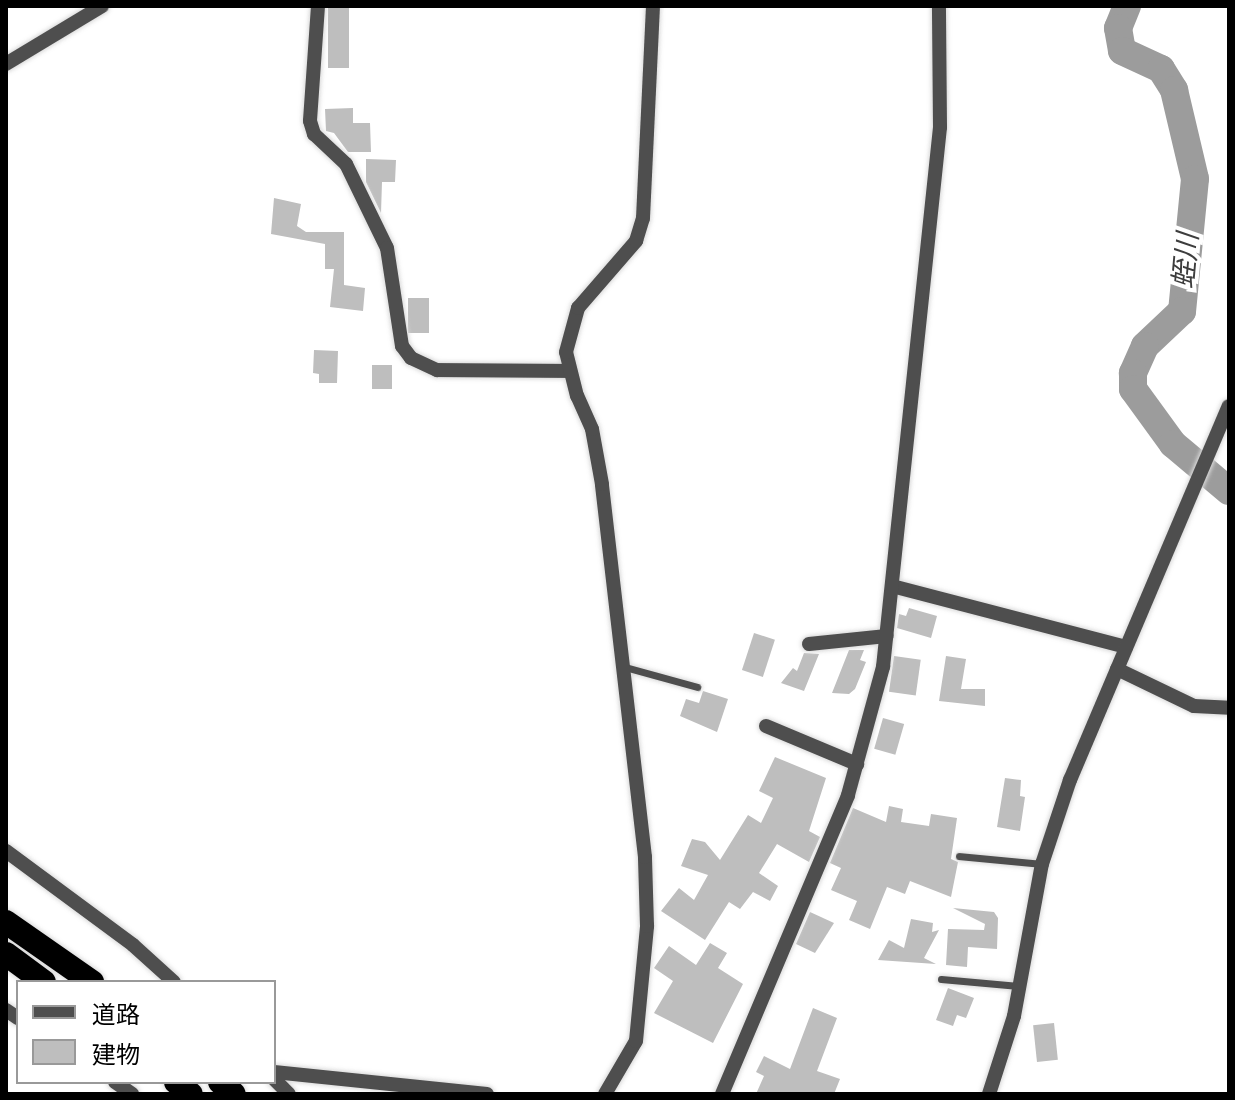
<!DOCTYPE html>
<meta charset="utf-8">
<style>
body{margin:0}
#map{position:relative;width:1235px;height:1100px;overflow:hidden;background:#fff;font-family:"Sofia Sans Condensed","Noto Sans JP",sans-serif}
div>[style]{position:absolute}
.river>*{height:28px;margin:-14px;padding:0 14px;transform-origin:14px;border-radius:14px;background:#9c9c9c}
.building>*{inset:0;background:#bebebe;transform-origin:0 0}
.roads{filter:drop-shadow(0 0 2px #dbdbdb) drop-shadow(0 0 2px #dbdbdb)}
.lane>*{height:7px;margin:-3.5px;padding:0 3.5px;transform-origin:3.5px;border-radius:3.5px;background:#4e4e4e}
.street>*{height:14px;margin:-7px;padding:0 7px;transform-origin:7px;border-radius:7px;background:#4e4e4e}
.highway>*{height:24px;margin:-12px;padding:0 12px;transform-origin:12px;border-radius:12px;background:#000}
span{translate:-50% -50%;white-space:nowrap;text-align:center;line-height:1.15;-webkit-text-stroke:8px #fff;paint-order:stroke}
.water-label{font-size:28px;color:#3d3d3d;font-style:italic}
.frame{position:absolute;inset:0;border:8px solid #000;pointer-events:none}
.legend{position:absolute;left:16px;top:980px;width:260px;height:104px;box-sizing:border-box;background:#fff;border:2px solid #999;margin:0;padding:10px 14px;list-style:none;font-size:24px;color:#000}
.legend li{display:flex;align-items:center;gap:16px;height:40px}
.legend b{width:40px;border:2px solid #999}
</style>
<div id="map">
<div class="river">
<div style="left:1127px;top:6px;width:24px;rotate:112deg"></div>
<div style="left:1118px;top:28px;width:23px;rotate:80deg"></div>
<div style="left:1122px;top:51px;width:43px;rotate:24.8deg"></div>
<div style="left:1161px;top:69px;width:25px;rotate:58deg"></div>
<div style="left:1174px;top:90px;width:91px;rotate:76.7deg"></div>
<div style="left:1195px;top:179px;width:133px;rotate:95.6deg"></div>
<div style="left:1182px;top:311px;width:51px;rotate:136.6deg"></div>
<div style="left:1145px;top:346px;width:30px;rotate:114deg"></div>
<div style="left:1133px;top:373px;width:16px;rotate:90deg"></div>
<div style="left:1133px;top:389px;width:68px;rotate:54deg"></div>
<div style="left:1173px;top:444px;width:73px;rotate:40deg"></div>
</div>
<div class="building">
<div style="left:328px;top:6px;width:21px;height:62px"></div>
<div style="clip-path:polygon(353px 108px,353px 123px,370px 123px,371px 152px,348px 152px,334px 133px,326px 131px,325px 109px)"></div>
<div style="clip-path:polygon(366px 159px,396px 160px,395px 182px,382px 182px,381px 213px,366px 182px)"></div>
<div style="clip-path:polygon(274px 198px,301px 204px,297px 226px,306px 232px,344px 232px,344px 285px,365px 288px,363px 311px,330px 307px,334px 269px,325px 269px,325px 244px,271px 234px)"></div>
<div style="left:408px;top:298px;width:21px;height:35px"></div>
<div style="clip-path:polygon(314px 350px,338px 351px,337px 383px,319px 383px,319px 374px,313px 373px)"></div>
<div style="left:372px;top:365px;width:20px;height:24px"></div>
<div style="clip-path:polygon(909px 608px,937px 616px,931px 638px,897px 628px,899px 614px,906px 616px)"></div>
<div style="left:754px;top:633px;width:22px;height:39px;rotate:18deg"></div>
<div style="clip-path:polygon(849px 650px,864px 650px,860px 660px,866px 662px,855px 689px,849px 694px,832px 693px)"></div>
<div style="clip-path:polygon(804px 653px,819px 654px,804px 691px,781px 683px,793px 668px,797px 671px)"></div>
<div style="left:894px;top:656px;width:27px;height:36px;rotate:8deg"></div>
<div style="clip-path:polygon(946px 656px,966px 659px,961px 689px,985px 689px,985px 706px,939px 701px)"></div>
<div style="clip-path:polygon(703px 691px,728px 699px,717px 732px,680px 716px,686px 699px,699px 703px)"></div>
<div style="left:883px;top:718px;width:22px;height:32px;rotate:16deg"></div>
<div style="clip-path:polygon(775px 757px,826px 778px,809px 831px,820px 837px,809px 862px,777px 844px,759px 873px,778px 886px,770px 901px,753px 892px,740px 909px,729px 902px,705px 940px,661px 911px,679px 888px,694px 900px,708px 875px,681px 866px,692px 839px,705px 842px,720px 860px,748px 815px,761px 823px,773px 798px,759px 791px)"></div>
<div style="clip-path:polygon(1005px 778px,1021px 780px,1020px 796px,1025px 797px,1020px 831px,997px 827px)"></div>
<div style="clip-path:polygon(889px 806px,903px 809px,901px 822px,929px 826px,931px 814px,957px 818px,951px 859px,958px 862px,951px 897px,910px 881px,905px 894px,887px 887px,870px 929px,849px 920px,857px 901px,831px 890px,841px 868px,830px 863px,853px 808px,886px 822px)"></div>
<div style="clip-path:polygon(953px 908px,994px 912px,998px 918px,997px 949px,968px 947px,967px 967px,946px 965px,948px 929px,984px 930px,985px 924px)"></div>
<div style="clip-path:polygon(810px 912px,834px 923px,815px 953px,796px 944px)"></div>
<div style="clip-path:polygon(911px 919px,933px 923px,932px 932px,939px 930px,924px 958px,936px 964px,878px 960px,889px 940px,904px 948px)"></div>
<div style="clip-path:polygon(710px 943px,727px 953px,718px 968px,743px 984px,713px 1043px,654px 1013px,673px 981px,654px 968px,669px 946px,696px 965px)"></div>
<div style="clip-path:polygon(948px 988px,974px 998px,966px 1018px,957px 1015px,953px 1026px,936px 1020px)"></div>
<div style="clip-path:polygon(813px 1008px,837px 1018px,817px 1071px,840px 1079px,834px 1094px,756px 1094px,764px 1076px,756px 1072px,764px 1056px,790px 1069px)"></div>
<div style="left:1054px;top:1023px;width:37px;height:21px;rotate:84deg"></div>
</div>
<div class="roads">
<div class="lane">
<div style="left:625px;top:667px;width:75px;rotate:15.5deg"></div>
<div style="left:959px;top:856px;width:83px;rotate:5.5deg"></div>
<div style="left:941px;top:979px;width:78px;rotate:5.1deg"></div>
</div>
<div class="street">
<div style="left:318px;top:6px;width:115px;rotate:94deg"></div>
<div style="left:310px;top:121px;width:14px;rotate:73deg"></div>
<div style="left:314px;top:134px;width:44px;rotate:43.2deg"></div>
<div style="left:346px;top:164px;width:93px;rotate:64deg"></div>
<div style="left:387px;top:248px;width:99px;rotate:81.3deg"></div>
<div style="left:402px;top:346px;width:15px;rotate:53deg"></div>
<div style="left:411px;top:358px;width:29px;rotate:25deg"></div>
<div style="left:437px;top:370px;width:133px;rotate:0.4deg"></div>
<div style="left:6px;top:64px;width:112px;rotate:-31.1deg"></div>
<div style="left:892px;top:586px;width:242px;rotate:14.6deg"></div>
<div style="left:809px;top:644px;width:78px;rotate:-5.9deg"></div>
<div style="left:1117px;top:669px;width:85px;rotate:25.7deg"></div>
<div style="left:1194px;top:706px;width:35px;rotate:3deg"></div>
<div style="left:766px;top:726px;width:99px;rotate:22.7deg"></div>
<div style="left:6px;top:851px;width:158px;rotate:36.5deg"></div>
<div style="left:133px;top:945px;width:55px;rotate:42.1deg"></div>
<div style="left:6px;top:1010px;width:14px;rotate:34deg"></div>
<div style="left:274px;top:1072px;width:214px;rotate:5.9deg"></div>
<div style="left:274px;top:1079px;width:21px;rotate:45deg"></div>
<div style="left:115px;top:1082px;width:21px;rotate:35deg"></div>
<div style="left:605px;top:1094px;width:61px;rotate:-59.7deg"></div>
<div style="left:636px;top:1041px;width:116px;rotate:-84.5deg"></div>
<div style="left:647px;top:926px;width:69px;rotate:-91.7deg"></div>
<div style="left:645px;top:857px;width:375px;rotate:-96.6deg"></div>
<div style="left:602px;top:484px;width:56px;rotate:-100.3deg"></div>
<div style="left:592px;top:429px;width:36px;rotate:-114deg"></div>
<div style="left:577px;top:396px;width:45px;rotate:-104deg"></div>
<div style="left:566px;top:352px;width:46px;rotate:-74.7deg"></div>
<div style="left:578px;top:308px;width:89px;rotate:-49.1deg"></div>
<div style="left:636px;top:241px;width:24px;rotate:-73deg"></div>
<div style="left:643px;top:218px;width:212px;rotate:-87.3deg"></div>
<div style="left:722px;top:1094px;width:324px;rotate:-67.1deg"></div>
<div style="left:848px;top:795px;width:133px;rotate:-74.7deg"></div>
<div style="left:883px;top:667px;width:543px;rotate:-83.97deg"></div>
<div style="left:940px;top:127px;width:121px;rotate:-90.5deg"></div>
<div style="left:989px;top:1094px;width:82px;rotate:-72.2deg"></div>
<div style="left:1014px;top:1016px;width:155px;rotate:-79.6deg"></div>
<div style="left:1042px;top:864px;width:89px;rotate:-71.6deg"></div>
<div style="left:1070px;top:780px;width:406px;rotate:-67deg"></div>
</div>
<div class="highway">
<div style="left:6px;top:922px;width:105px;rotate:34.9deg"></div>
<div style="left:6px;top:954px;width:47px;rotate:36.4deg"></div>
<div style="left:176px;top:1082px;width:19px;rotate:39deg"></div>
<div style="left:220px;top:1082px;width:18px;rotate:41deg"></div>
</div>
</div>
<div class="water-label">
<span style="left:1187px;top:261px;rotate:-85deg">蛭川</span>
</div>
<div class="frame"></div>
<ul class="legend">
<li><b style="height:10px;background:#4e4e4e"></b>道路</li>
<li><b style="height:22px;background:#bebebe"></b>建物</li>
</ul>
</div>
